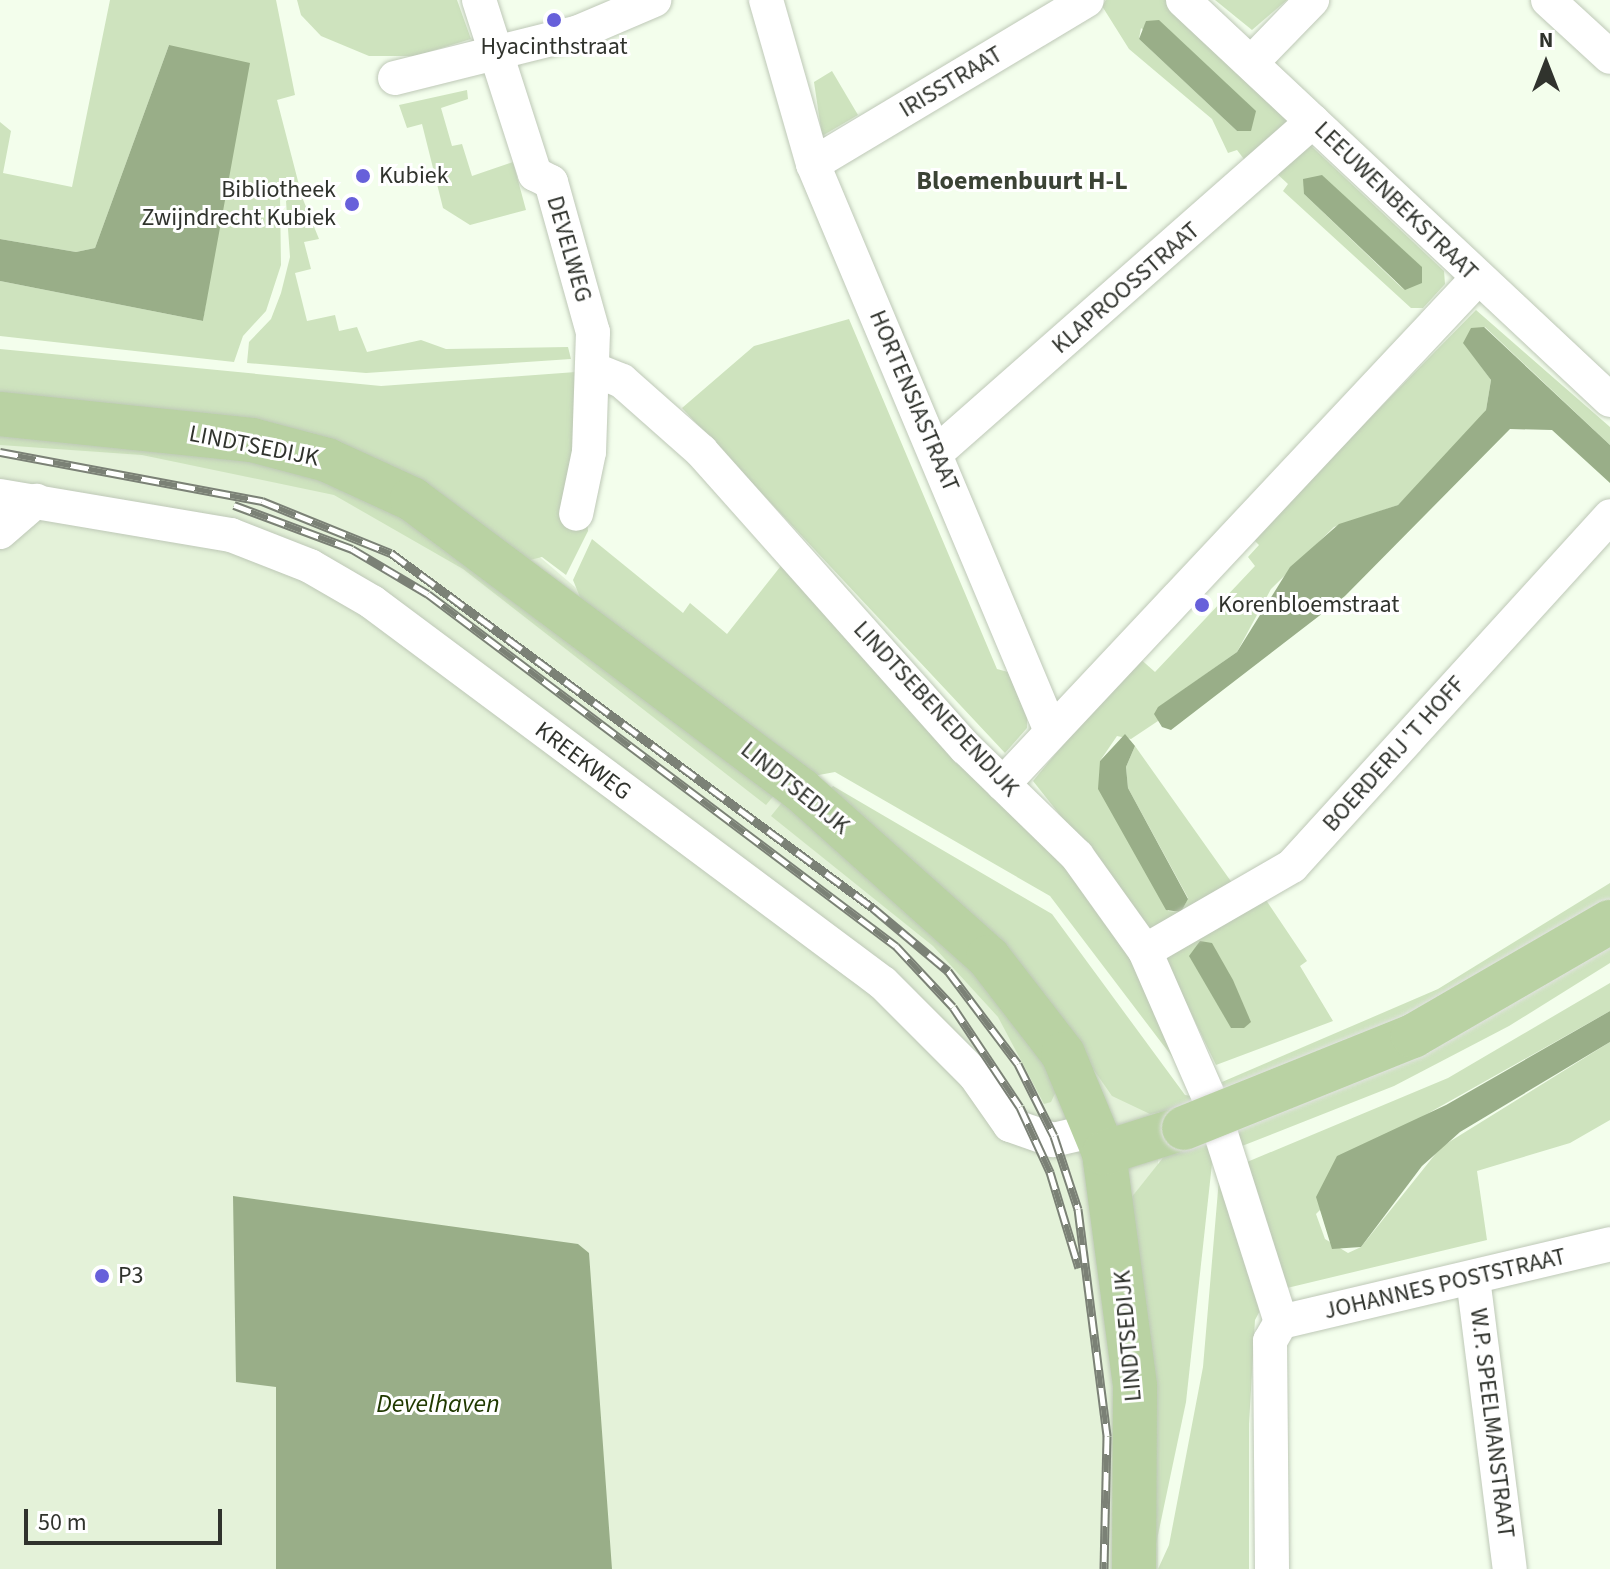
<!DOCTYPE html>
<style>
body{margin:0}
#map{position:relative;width:1610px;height:1569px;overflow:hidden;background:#f3feec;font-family:"Source Sans 3",sans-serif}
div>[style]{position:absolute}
.built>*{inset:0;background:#e4f2d9}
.green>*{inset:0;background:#cee3be}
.water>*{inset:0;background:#99ae88}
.roads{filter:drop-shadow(0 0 2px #bec8b7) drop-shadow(0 0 2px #bec8b7)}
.minor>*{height:34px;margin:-17px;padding:0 17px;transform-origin:17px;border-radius:17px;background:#fff}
.major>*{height:44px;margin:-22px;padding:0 22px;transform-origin:22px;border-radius:22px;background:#b9d2a3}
.rail>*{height:9px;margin-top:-4.5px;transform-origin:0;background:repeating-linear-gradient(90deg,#fff 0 18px,#7b8176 0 36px);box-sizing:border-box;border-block:2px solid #7b8176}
.bridges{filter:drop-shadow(0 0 2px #e2e2e2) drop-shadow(0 0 2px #e2e2e2)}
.major-bridge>*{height:44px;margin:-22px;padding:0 22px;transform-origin:22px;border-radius:22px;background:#b9d2a3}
.dots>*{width:22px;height:22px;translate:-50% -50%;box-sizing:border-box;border:4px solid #fff;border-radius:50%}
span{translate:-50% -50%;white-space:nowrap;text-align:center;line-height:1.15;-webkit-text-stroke:6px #fff;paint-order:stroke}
.poi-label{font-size:24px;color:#30332d}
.left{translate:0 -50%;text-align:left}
.right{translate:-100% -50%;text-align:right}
.street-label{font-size:24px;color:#30332d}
.neighbourhood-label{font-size:26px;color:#3b4335;font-weight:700}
.water-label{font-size:26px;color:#203900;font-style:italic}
.north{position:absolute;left:1506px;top:24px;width:80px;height:80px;-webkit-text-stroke:6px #fff;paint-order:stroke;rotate:0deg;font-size:22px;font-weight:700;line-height:32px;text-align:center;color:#30332d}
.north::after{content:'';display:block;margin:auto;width:28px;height:36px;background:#30332d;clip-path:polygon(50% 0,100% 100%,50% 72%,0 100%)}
.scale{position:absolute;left:24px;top:1509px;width:198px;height:36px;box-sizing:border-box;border:4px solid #30332d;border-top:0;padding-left:10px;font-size:24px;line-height:28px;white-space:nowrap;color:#30332d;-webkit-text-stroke:6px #fff;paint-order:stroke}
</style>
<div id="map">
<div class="built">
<div style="clip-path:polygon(0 387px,395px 433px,1158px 1086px,1158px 1569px,0 1569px)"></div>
</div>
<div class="green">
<div style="clip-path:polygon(110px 0,276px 0,295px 95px,277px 100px,299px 185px,280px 195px,281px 265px,266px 311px,243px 336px,234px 362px,0 336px,0 281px,203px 321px,212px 264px,169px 45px,95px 248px,76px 252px,0 239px,0 122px,11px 131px,3px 173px,72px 187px)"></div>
<div style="clip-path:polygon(297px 0,457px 0,471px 39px,415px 56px,369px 56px,321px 36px,301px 15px)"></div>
<div style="clip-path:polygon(evenodd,1106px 0,1167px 0,1287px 121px,1247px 163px,1237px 150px,1228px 153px,1212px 119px,1129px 49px,1102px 6px,1106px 0,1141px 28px,1250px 129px,1237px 131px,1139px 39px,1141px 28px)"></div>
<div style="clip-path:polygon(1215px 0,1287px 0,1252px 30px)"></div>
<div style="clip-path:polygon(832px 71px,858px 115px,822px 136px,814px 82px)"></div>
<div style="clip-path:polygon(467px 90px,468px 99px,441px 108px,452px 146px,462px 144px,472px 176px,513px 162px,526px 210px,470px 225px,443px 208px,422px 124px,407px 128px,399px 105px)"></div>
<div style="clip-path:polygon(evenodd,1308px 143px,1444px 271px,1445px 284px,1423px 308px,1411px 308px,1283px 191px,1288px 184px,1274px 171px,1308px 143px,1305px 181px,1404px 290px,1304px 194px,1305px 181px)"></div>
<div style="clip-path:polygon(300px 192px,319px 239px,304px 242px,311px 269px,295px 273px,307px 321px,335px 315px,339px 331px,357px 327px,367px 352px,421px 340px,446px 349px,568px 347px,571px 359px,366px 373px,247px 363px,249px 342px,271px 319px,281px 293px,290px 257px,286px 201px)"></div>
<div style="clip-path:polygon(1476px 310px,1610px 427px,1610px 445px,1485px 327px,1464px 343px,1491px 380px,1486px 410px,1469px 432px,1398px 505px,1334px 527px,1271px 589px,1237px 652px,1159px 707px,1158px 721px,1131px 739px,1117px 736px,1100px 761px,1168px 911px,1181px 912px,1188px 898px,1128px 788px,1126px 767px,1135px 746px,1235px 887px,1156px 936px,1033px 781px,1137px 656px,1155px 672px,1255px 566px,1248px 557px,1259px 545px,1252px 538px)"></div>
<div style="clip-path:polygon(849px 319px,997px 669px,1008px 672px,1027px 718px,1027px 728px,1005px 753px,682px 408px,754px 346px)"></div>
<div style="clip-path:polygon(0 349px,381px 386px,576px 372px,588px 531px,566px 575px,542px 557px,530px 560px,441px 498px,0 399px)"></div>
<div style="clip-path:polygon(0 431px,257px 459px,377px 500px,776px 793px,766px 805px,463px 569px,334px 495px,142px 455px,0 445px)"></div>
<div style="clip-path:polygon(592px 539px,683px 613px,690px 603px,727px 634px,784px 562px,1116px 923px,1186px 1075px,1050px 896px,835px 772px,808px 777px,582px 602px,573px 580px)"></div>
<div style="clip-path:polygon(833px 786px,1052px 914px,1185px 1095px,1200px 1097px,1194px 1106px,1150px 1114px,1112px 1096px,1075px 1043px,827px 792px)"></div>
<div style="clip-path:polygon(784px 800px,976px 968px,1059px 1085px,1051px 1102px,1044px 1104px,998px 1017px,933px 946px,771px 816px)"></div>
<div style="clip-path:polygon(1610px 883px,1610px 901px,1467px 990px,1226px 1096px,1222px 1082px,1438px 989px)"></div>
<div style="clip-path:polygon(1262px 894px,1307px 961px,1300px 966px,1333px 1021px,1216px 1065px,1162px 953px)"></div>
<div style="clip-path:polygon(1610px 942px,1610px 963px,1509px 1026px,1394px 1086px,1242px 1146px,1236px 1130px,1457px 1034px)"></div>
<div style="clip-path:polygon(1610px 983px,1610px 1011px,1402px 1128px,1316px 1214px,1325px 1239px,1348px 1253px,1361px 1247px,1441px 1147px,1610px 1042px,1610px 1120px,1570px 1143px,1477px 1171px,1487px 1240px,1287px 1288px,1247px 1162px,1448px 1078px)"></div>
<div style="clip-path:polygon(1215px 1136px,1186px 1402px,1155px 1549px,1131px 1198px,1166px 1154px)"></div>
<div style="clip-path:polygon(1220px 1167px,1263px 1305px,1255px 1320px,1249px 1424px,1249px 1569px,1158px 1569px,1169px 1545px,1203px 1367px)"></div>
</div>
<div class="water">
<div style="clip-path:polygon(1159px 20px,1256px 111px,1251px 131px,1237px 131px,1139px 39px,1146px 21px)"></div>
<div style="clip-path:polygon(169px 45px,250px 63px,203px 321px,0 281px,0 239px,76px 252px,95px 248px)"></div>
<div style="clip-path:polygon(1322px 175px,1422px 267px,1422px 283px,1405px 290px,1304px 194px,1303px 179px)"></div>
<div style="clip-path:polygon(1484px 327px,1610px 445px,1610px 483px,1552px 430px,1510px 429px,1345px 596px,1171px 730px,1162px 727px,1154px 714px,1158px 707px,1237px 652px,1290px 567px,1339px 524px,1398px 505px,1486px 410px,1491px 380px,1463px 343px,1471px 328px)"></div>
<div style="clip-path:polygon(1125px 734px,1135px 746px,1126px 767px,1128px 788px,1188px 899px,1181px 912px,1166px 910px,1098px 789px,1100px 761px)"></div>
<div style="clip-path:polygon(1200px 941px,1212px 943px,1233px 980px,1251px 1022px,1244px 1028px,1231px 1028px,1189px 956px)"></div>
<div style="clip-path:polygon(1610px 1011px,1610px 1042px,1460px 1132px,1422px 1166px,1361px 1247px,1332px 1249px,1316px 1197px,1337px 1156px,1446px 1105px)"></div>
<div style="clip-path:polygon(233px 1196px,578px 1244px,589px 1253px,612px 1569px,276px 1569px,276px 1387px,236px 1382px)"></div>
</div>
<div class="roads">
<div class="minor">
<div style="left:479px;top:0;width:183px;rotate:72.2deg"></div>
<div style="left:535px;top:174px;width:18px;rotate:27deg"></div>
<div style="left:551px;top:182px;width:156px;rotate:74.4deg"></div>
<div style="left:593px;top:332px;width:120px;rotate:91.9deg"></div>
<div style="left:589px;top:452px;width:63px;rotate:101.8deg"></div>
<div style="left:766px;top:0;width:171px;rotate:74deg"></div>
<div style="left:813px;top:164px;width:615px;rotate:67.23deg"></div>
<div style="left:1183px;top:0;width:585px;rotate:43.13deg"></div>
<div style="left:1548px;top:0;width:84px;rotate:42.6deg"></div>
<div style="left:1251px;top:63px;width:88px;rotate:-45.9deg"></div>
<div style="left:395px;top:78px;width:190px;rotate:-14deg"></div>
<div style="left:579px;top:32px;width:82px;rotate:-23.1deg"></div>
<div style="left:813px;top:164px;width:319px;rotate:-30.9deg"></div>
<div style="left:595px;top:370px;width:29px;rotate:22deg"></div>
<div style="left:622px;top:381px;width:106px;rotate:41.5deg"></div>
<div style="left:701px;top:451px;width:398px;rotate:48.3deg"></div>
<div style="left:966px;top:748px;width:155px;rotate:44.2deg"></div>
<div style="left:1077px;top:856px;width:117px;rotate:54.4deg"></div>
<div style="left:1145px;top:951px;width:163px;rotate:66.4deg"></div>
<div style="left:936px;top:453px;width:502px;rotate:-41.37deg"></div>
<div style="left:0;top:496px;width:234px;rotate:9.6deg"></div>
<div style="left:231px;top:535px;width:85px;rotate:21.4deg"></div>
<div style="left:310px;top:566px;width:72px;rotate:30.1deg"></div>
<div style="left:372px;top:602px;width:637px;rotate:36.71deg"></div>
<div style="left:883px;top:983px;width:130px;rotate:45deg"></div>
<div style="left:975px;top:1075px;width:61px;rotate:55deg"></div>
<div style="left:1010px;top:1125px;width:46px;rotate:19.2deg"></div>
<div style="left:1053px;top:1140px;width:44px;rotate:-13.1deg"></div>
<div style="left:0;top:532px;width:48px;rotate:-40.7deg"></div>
<div style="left:1003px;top:784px;width:691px;rotate:-46.82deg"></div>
<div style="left:1145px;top:951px;width:170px;rotate:-30deg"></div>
<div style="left:1292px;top:866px;width:473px;rotate:-47.7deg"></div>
<div style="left:1221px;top:1134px;width:197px;rotate:72.3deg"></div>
<div style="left:1473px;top:1278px;width:293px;rotate:82.8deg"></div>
<div style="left:1281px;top:1322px;width:338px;rotate:-13.3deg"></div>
<div style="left:1272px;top:1569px;width:228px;rotate:-90.5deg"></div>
<div style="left:1270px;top:1341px;width:22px;rotate:-60deg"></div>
</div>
<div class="major">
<div style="left:0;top:414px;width:253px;rotate:5.9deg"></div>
<div style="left:252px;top:440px;width:78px;rotate:14.9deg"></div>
<div style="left:327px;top:460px;width:94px;rotate:24.6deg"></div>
<div style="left:412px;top:499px;width:486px;rotate:36.8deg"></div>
<div style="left:801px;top:790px;width:251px;rotate:41.8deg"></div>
<div style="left:988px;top:957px;width:123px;rotate:52.3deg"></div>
<div style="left:1063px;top:1054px;width:107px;rotate:67.5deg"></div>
<div style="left:1104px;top:1153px;width:235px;rotate:82.4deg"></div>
<div style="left:1135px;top:1386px;width:183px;rotate:90.3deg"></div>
<div style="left:1104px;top:1153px;width:84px;rotate:-17.4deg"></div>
</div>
</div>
<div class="rail">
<div style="left:0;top:452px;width:267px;rotate:10.6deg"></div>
<div style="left:262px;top:501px;width:139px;rotate:22deg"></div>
<div style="left:391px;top:553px;width:599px;rotate:36.37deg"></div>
<div style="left:873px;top:908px;width:98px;rotate:40deg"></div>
<div style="left:948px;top:971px;width:116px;rotate:53deg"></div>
<div style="left:1018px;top:1064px;width:80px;rotate:63.4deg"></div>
<div style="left:1054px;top:1136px;width:77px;rotate:71.8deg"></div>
<div style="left:1078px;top:1209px;width:229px;rotate:82.7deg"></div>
<div style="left:1107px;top:1436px;width:133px;rotate:91.3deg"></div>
<div style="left:234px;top:505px;width:126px;rotate:20.4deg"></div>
<div style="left:352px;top:549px;width:88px;rotate:30.6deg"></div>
<div style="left:428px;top:594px;width:586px;rotate:36.95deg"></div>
<div style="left:896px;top:946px;width:83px;rotate:46.9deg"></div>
<div style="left:953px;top:1007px;width:120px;rotate:56.2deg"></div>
<div style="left:1020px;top:1107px;width:72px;rotate:65.2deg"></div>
<div style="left:1050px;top:1172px;width:100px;rotate:73.2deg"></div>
</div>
<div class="bridges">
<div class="major-bridge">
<div style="left:1184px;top:1128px;width:247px;rotate:-21.9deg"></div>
<div style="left:1413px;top:1036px;width:228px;rotate:-30.1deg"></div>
</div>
</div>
<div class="dots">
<div style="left:554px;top:20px;background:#6760da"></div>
<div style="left:363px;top:176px;background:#6760da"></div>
<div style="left:352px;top:204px;background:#6760da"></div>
<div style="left:1202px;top:605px;background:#6760da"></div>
<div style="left:102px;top:1276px;background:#6760da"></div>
</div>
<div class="poi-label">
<span style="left:554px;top:47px">Hyacinthstraat</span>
<span class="left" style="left:379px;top:176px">Kubiek</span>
<span class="right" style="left:336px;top:204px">Bibliotheek<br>Zwijndrecht Kubiek</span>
<span class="left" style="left:1218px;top:605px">Korenbloemstraat</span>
<span class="left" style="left:118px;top:1276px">P3</span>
</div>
<div class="street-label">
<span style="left:951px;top:82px;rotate:-31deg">IRISSTRAAT</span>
<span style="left:1396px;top:201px;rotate:44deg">LEEUWENBEKSTRAAT</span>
<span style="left:569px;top:249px;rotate:74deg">DEVELWEG</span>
<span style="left:1126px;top:288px;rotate:-41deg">KLAPROOSSTRAAT</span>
<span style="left:914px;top:401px;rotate:67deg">HORTENSIASTRAAT</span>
<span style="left:254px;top:446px;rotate:11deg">LINDTSEDIJK</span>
<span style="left:936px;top:709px;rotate:47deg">LINDTSEBENEDENDIJK</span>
<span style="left:1394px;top:754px;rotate:-48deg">BOERDERIJ 'T HOFF</span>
<span style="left:583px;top:761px;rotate:37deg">KREEKWEG</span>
<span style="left:795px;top:788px;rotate:39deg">LINDTSEDIJK</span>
<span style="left:1445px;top:1284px;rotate:-13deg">JOHANNES POSTSTRAAT</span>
<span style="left:1128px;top:1336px;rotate:-95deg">LINDTSEDIJK</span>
<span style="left:1492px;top:1423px;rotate:83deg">W.P. SPEELMANSTRAAT</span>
</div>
<div class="neighbourhood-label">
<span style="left:1022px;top:181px">Bloemenbuurt H-L</span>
</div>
<div class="water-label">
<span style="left:438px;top:1404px">Develhaven</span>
</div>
<div class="north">N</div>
<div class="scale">50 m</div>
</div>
